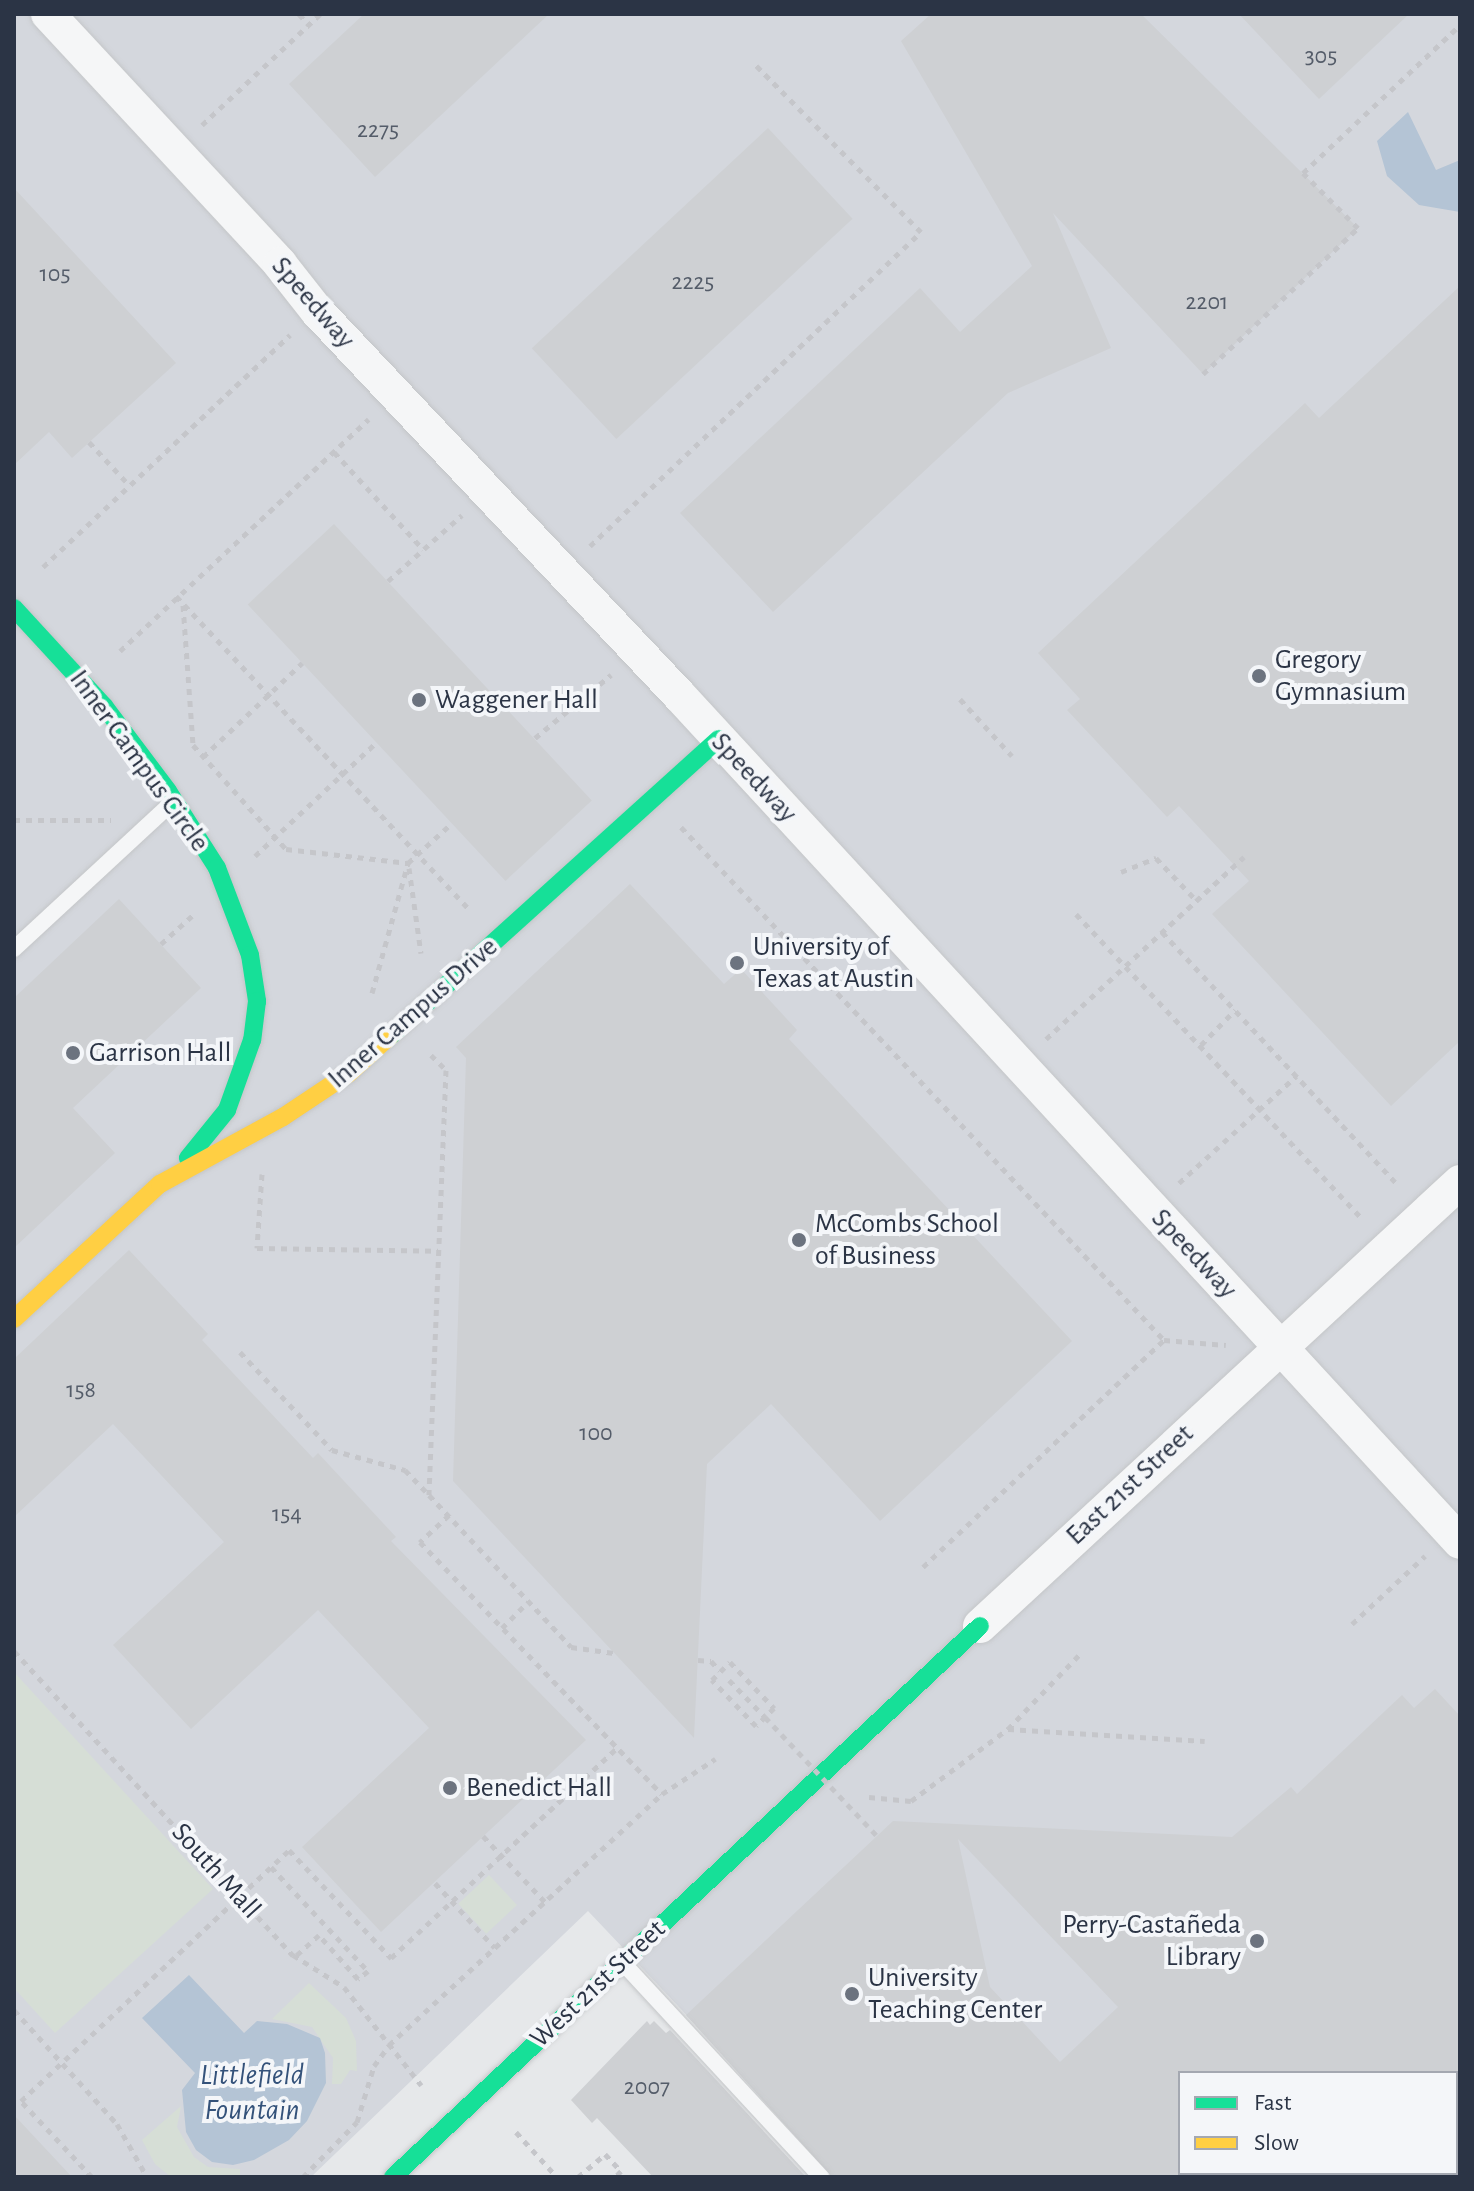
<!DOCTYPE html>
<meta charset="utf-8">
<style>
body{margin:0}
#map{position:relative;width:1474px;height:2191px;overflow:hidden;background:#e6e8ea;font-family:"Alegreya Sans",sans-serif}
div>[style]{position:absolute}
.built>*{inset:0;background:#d4d7dd}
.green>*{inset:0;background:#d6ded6;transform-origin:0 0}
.water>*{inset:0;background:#b4c4d5}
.building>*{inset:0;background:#ced0d3;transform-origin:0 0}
.path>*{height:5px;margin-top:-2.5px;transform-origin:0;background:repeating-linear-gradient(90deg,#c5c6ca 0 6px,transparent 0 12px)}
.roads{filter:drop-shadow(0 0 2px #c4c6c8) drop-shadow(0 0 2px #c4c6c8)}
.lane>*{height:16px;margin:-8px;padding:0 8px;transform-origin:8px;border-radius:8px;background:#f5f6f7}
.street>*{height:34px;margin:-17px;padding:0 17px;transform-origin:17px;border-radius:17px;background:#f5f6f7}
.fast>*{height:18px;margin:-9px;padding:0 9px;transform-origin:9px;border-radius:9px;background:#16e098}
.slow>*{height:18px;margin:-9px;padding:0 9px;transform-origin:9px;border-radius:9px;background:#ffcf43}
.path-bridge>*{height:5px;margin-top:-2.5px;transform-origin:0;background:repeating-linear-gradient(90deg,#c5c6ca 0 6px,transparent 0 12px)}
.dots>*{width:22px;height:22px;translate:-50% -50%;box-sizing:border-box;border:4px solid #f4f6f9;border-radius:50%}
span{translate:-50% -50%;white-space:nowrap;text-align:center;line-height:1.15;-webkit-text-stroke:8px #f4f6f9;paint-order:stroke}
.number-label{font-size:24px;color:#545c69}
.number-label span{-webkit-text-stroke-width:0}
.street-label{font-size:28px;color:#2b3445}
.poi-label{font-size:28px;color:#2b3445}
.left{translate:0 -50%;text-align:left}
.right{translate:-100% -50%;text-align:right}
.water-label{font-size:30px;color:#34527a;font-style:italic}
.frame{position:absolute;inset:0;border:16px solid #2b3445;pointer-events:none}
.legend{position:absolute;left:1178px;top:2071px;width:280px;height:104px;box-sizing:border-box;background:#f4f6f9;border:2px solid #a4a8b1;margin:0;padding:10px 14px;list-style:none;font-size:24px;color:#2b3445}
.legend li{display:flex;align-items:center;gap:16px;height:40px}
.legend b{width:40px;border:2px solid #a4a8b1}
</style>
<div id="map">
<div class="built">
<div style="clip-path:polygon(evenodd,14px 14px,1460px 14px,1460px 2177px,840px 2177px,588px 1911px,311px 2177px,14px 2177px,14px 14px,1180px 2073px,1456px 2073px,1456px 2173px,1180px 2173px,1180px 2073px)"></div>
</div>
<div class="green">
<div style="clip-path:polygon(14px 1672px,213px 1889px,55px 2033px,14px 1988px)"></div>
<div style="left:489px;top:1875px;width:41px;height:42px;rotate:47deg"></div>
<div style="clip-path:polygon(309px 1983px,346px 2018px,356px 2041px,357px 2071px,350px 2070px,341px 2084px,332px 2084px,333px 2058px,312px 2027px,272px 2019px)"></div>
<div style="clip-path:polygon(181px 2106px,177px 2127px,194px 2157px,208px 2167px,240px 2169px,240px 2177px,171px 2177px,155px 2164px,142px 2140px)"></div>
</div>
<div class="water">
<div style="clip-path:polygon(1408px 112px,1436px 170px,1460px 160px,1460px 212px,1419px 205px,1387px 176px,1377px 141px)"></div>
<div style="clip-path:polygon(189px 1975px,244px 2033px,257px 2021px,287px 2024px,320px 2038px,325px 2053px,326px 2083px,307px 2121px,289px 2140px,254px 2160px,233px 2165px,212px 2162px,196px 2150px,186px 2132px,182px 2090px,195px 2073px,142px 2018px)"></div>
</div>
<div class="building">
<div style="clip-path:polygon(364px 14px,549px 14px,375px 177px,289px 84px)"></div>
<div style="clip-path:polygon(931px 14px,1141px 14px,1358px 228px,1203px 374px,1053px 213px,1111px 348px,1008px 393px,773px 612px,680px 513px,920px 288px,960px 332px,1032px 266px,901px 41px)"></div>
<div style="clip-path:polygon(1239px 14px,1409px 14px,1319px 99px)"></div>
<div style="left:768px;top:128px;width:124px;height:323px;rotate:47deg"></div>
<div style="clip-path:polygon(14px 188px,176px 363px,72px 458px,49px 432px,14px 465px)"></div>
<div style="clip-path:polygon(1460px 286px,1460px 1041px,1391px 1106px,1212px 914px,1249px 881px,1179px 806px,1167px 817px,1067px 710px,1080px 699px,1038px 653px,1305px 403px,1319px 418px)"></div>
<div style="left:334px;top:524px;width:378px;height:118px;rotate:47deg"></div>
<div style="clip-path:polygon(630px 884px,724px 984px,741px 969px,797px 1030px,789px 1039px,1072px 1341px,880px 1521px,771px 1404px,707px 1464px,694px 1738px,453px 1481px,466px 1058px,456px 1047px)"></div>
<div style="clip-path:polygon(119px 899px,201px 988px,73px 1108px,115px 1153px,14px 1248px,14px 998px)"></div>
<div style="clip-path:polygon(129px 1250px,208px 1334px,202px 1340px,313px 1458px,318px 1453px,396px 1537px,391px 1541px,586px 1740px,381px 1932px,302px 1847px,429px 1728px,318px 1610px,191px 1729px,113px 1645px,224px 1542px,113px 1424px,14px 1517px,14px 1359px)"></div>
<div style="clip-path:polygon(evenodd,1435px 1689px,1460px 1716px,1460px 2073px,1180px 2073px,1180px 2177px,832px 2177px,686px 2015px,893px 1821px,1232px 1837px,1291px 1787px,1297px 1794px,1402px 1695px,1414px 1708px,1435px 1689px,958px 1839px,1118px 2007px,1060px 2062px,990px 1987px,958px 1839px)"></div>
<div style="clip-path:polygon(647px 2021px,650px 2025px,654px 2021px,666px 2033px,670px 2030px,806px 2177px,653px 2177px,597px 2118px,592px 2123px,571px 2100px)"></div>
<div style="clip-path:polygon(14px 2115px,72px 2177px,14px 2177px)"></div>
</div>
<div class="path">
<div style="left:299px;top:14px;width:15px;rotate:48deg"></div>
<div style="left:202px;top:125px;width:162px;rotate:-43.2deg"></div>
<div style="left:1203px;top:374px;width:213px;rotate:-43.3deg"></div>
<div style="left:1358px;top:228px;width:78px;rotate:-135deg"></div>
<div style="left:1303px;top:173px;width:216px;rotate:-43.3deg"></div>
<div style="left:89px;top:442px;width:60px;rotate:47deg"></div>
<div style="left:334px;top:452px;width:132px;rotate:47.5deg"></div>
<div style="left:590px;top:546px;width:456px;rotate:-43.5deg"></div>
<div style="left:921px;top:232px;width:236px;rotate:-134.7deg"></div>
<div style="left:43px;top:567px;width:339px;rotate:-43.2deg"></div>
<div style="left:388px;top:581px;width:99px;rotate:-41.7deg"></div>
<div style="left:176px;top:596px;width:430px;rotate:46.9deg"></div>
<div style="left:183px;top:605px;width:140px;rotate:85.9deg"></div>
<div style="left:193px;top:745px;width:140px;rotate:48.2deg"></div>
<div style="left:286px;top:849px;width:123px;rotate:6.5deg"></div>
<div style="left:408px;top:863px;width:59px;rotate:-42.3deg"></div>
<div style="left:120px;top:651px;width:340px;rotate:-43deg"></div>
<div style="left:960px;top:699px;width:77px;rotate:47.6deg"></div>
<div style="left:535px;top:738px;width:99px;rotate:-39.7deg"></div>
<div style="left:203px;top:757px;width:137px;rotate:-43.5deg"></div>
<div style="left:14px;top:820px;width:97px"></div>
<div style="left:681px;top:827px;width:705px;rotate:46.73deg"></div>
<div style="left:1164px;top:1340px;width:62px;rotate:4.6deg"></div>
<div style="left:255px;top:856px;width:167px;rotate:-43.1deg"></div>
<div style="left:409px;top:868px;width:86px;rotate:82deg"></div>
<div style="left:1121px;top:872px;width:38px;rotate:-22deg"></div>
<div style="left:1156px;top:858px;width:59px;rotate:46.4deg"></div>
<div style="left:1076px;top:914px;width:417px;rotate:46.8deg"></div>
<div style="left:1162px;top:932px;width:343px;rotate:47deg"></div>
<div style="left:161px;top:944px;width:43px;rotate:-42.2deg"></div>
<div style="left:372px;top:993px;width:135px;rotate:-74.5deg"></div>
<div style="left:1046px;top:1039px;width:269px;rotate:-42.6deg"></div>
<div style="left:1201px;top:1045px;width:49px;rotate:-45.8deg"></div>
<div style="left:431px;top:1055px;width:21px;rotate:45deg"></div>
<div style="left:446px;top:1070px;width:425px;rotate:92.3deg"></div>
<div style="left:429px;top:1495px;width:208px;rotate:46.9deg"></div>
<div style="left:571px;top:1647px;width:43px;rotate:7.9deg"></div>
<div style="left:262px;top:1174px;width:74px;rotate:93.9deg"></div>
<div style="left:257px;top:1248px;width:181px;rotate:0.9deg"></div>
<div style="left:1179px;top:1183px;width:159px;rotate:-42.4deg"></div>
<div style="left:240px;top:1352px;width:134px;rotate:46.8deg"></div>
<div style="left:332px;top:1450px;width:76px;rotate:15.3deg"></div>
<div style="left:405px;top:1470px;width:33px;rotate:46deg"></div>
<div style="left:449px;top:1515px;width:40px;rotate:137deg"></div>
<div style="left:420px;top:1542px;width:349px;rotate:46.2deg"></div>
<div style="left:662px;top:1794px;width:64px;rotate:-33.4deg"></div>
<div style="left:923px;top:1567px;width:331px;rotate:-43.3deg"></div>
<div style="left:1352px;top:1624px;width:100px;rotate:-43deg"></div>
<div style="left:502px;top:1628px;width:37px;rotate:-45deg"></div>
<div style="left:14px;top:1651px;width:413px;rotate:47.5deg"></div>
<div style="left:293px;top:1955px;width:60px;rotate:32.1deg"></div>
<div style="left:344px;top:1987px;width:125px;rotate:51.8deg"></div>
<div style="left:698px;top:1660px;width:13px;rotate:4deg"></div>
<div style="left:711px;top:1661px;width:13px;rotate:48deg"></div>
<div style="left:730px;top:1662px;width:64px;rotate:46.3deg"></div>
<div style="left:774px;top:1708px;width:25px;rotate:135deg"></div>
<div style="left:756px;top:1726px;width:64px;rotate:-133.7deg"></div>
<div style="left:712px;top:1680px;width:25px;rotate:-45deg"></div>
<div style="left:729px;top:1680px;width:52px;rotate:45.8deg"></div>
<div style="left:1008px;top:1729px;width:197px;rotate:3.5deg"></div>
<div style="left:869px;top:1797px;width:42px;rotate:5.4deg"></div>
<div style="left:911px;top:1801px;width:121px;rotate:-36.6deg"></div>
<div style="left:1008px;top:1729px;width:105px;rotate:-46.2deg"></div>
<div style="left:483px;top:1836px;width:91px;rotate:46.8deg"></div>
<div style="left:271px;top:1867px;width:142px;rotate:47deg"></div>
<div style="left:368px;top:1971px;width:13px;rotate:141deg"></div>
<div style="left:358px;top:1979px;width:59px;rotate:-131.6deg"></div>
<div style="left:319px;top:1935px;width:31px;rotate:138deg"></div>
<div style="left:435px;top:1883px;width:88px;rotate:47.3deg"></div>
<div style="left:14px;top:2010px;width:154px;rotate:47.9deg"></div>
<div style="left:117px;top:2124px;width:61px;rotate:60.5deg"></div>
<div style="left:516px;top:2132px;width:61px;rotate:47.7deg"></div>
<div style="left:92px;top:2177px;width:104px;rotate:-133.1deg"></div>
<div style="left:21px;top:2101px;width:367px;rotate:-43.1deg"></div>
<div style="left:289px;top:1850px;width:149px;rotate:46.6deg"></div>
<div style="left:391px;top:1958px;width:309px;rotate:-42.9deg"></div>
<div style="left:303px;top:2177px;width:77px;rotate:-45.5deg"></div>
<div style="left:357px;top:2122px;width:59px;rotate:-73.1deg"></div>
<div style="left:374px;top:2066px;width:26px;rotate:-54deg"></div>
<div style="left:389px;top:2045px;width:371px;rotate:-42.6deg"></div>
<div style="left:578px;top:2177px;width:35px;rotate:-40deg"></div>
<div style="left:605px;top:2154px;width:23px;rotate:47deg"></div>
<div style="left:621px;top:2171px;width:8px;rotate:135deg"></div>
</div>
<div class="roads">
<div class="lane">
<div style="left:14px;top:949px;width:217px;rotate:-42.8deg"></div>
<div style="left:623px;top:1963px;width:292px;rotate:47.2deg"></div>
</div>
<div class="street">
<div style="left:48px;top:14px;width:341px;rotate:47.1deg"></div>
<div style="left:280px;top:264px;width:60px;rotate:51.8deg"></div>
<div style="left:317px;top:311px;width:528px;rotate:46.69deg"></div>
<div style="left:679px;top:695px;width:1152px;rotate:47.32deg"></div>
<div style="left:980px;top:1626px;width:654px;rotate:-42.77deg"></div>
</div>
<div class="fast">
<div style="left:14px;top:608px;width:133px;rotate:47.4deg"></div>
<div style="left:104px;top:706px;width:106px;rotate:53deg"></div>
<div style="left:168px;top:791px;width:91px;rotate:57.5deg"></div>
<div style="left:217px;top:868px;width:93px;rotate:69.2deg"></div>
<div style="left:250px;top:955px;width:47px;rotate:81.3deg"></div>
<div style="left:257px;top:1001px;width:39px;rotate:97deg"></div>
<div style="left:252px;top:1040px;width:74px;rotate:109.7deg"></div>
<div style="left:227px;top:1110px;width:62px;rotate:129.1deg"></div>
<div style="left:390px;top:1036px;width:443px;rotate:-42.1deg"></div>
<div style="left:393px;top:2177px;width:805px;rotate:-43.19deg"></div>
</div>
<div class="slow">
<div style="left:14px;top:1319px;width:199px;rotate:-42.8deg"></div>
<div style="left:160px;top:1184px;width:140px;rotate:-28.6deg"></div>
<div style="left:283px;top:1117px;width:79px;rotate:-33.7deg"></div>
<div style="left:349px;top:1073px;width:55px;rotate:-42.1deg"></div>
</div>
</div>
<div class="path-bridge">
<div style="left:765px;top:1717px;width:163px;rotate:46.7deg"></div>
</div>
<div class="dots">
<div style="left:1259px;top:676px;background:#6c737f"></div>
<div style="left:419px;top:700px;background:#6c737f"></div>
<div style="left:737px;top:963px;background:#6c737f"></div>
<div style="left:73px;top:1053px;background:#6c737f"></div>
<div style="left:799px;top:1240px;background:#6c737f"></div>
<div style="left:450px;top:1788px;background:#6c737f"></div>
<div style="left:1257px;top:1941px;background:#6c737f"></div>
<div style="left:852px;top:1994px;background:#6c737f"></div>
</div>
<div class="number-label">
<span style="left:1321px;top:57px">305</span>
<span style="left:378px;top:131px">2275</span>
<span style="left:55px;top:275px">105</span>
<span style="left:693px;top:283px">2225</span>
<span style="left:1207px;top:303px">2201</span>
<span style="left:81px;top:1391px">158</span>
<span style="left:596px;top:1434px">100</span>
<span style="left:287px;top:1515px">154</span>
<span style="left:647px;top:2088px">2007</span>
</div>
<div class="street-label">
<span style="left:313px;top:303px;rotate:49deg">Speedway</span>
<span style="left:139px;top:761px;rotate:54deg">Inner Campus Circle</span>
<span style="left:754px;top:778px;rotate:47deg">Speedway</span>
<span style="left:413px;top:1013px;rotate:-41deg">Inner Campus Drive</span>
<span style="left:1194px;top:1254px;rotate:47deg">Speedway</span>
<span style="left:1130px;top:1485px;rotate:-43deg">East 21st Street</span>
<span style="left:216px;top:1871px;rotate:48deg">South Mall</span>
<span style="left:598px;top:1984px;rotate:-43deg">West 21st Street</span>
</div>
<div class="poi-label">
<span class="left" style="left:1275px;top:676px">Gregory<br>Gymnasium</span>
<span class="left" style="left:435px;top:700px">Waggener Hall</span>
<span class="left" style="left:753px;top:963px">University of<br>Texas at Austin</span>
<span class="left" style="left:89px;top:1053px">Garrison Hall</span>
<span class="left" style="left:815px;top:1240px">McCombs School<br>of Business</span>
<span class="left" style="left:466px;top:1788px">Benedict Hall</span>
<span class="right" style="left:1241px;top:1941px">Perry-Castañeda<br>Library</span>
<span class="left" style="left:868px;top:1994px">University<br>Teaching Center</span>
</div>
<div class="water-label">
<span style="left:252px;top:2092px">Littlefield<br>Fountain</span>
</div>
<div class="frame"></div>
<ul class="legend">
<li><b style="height:10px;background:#16e098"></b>Fast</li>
<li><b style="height:10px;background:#ffcf43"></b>Slow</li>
</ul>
</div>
